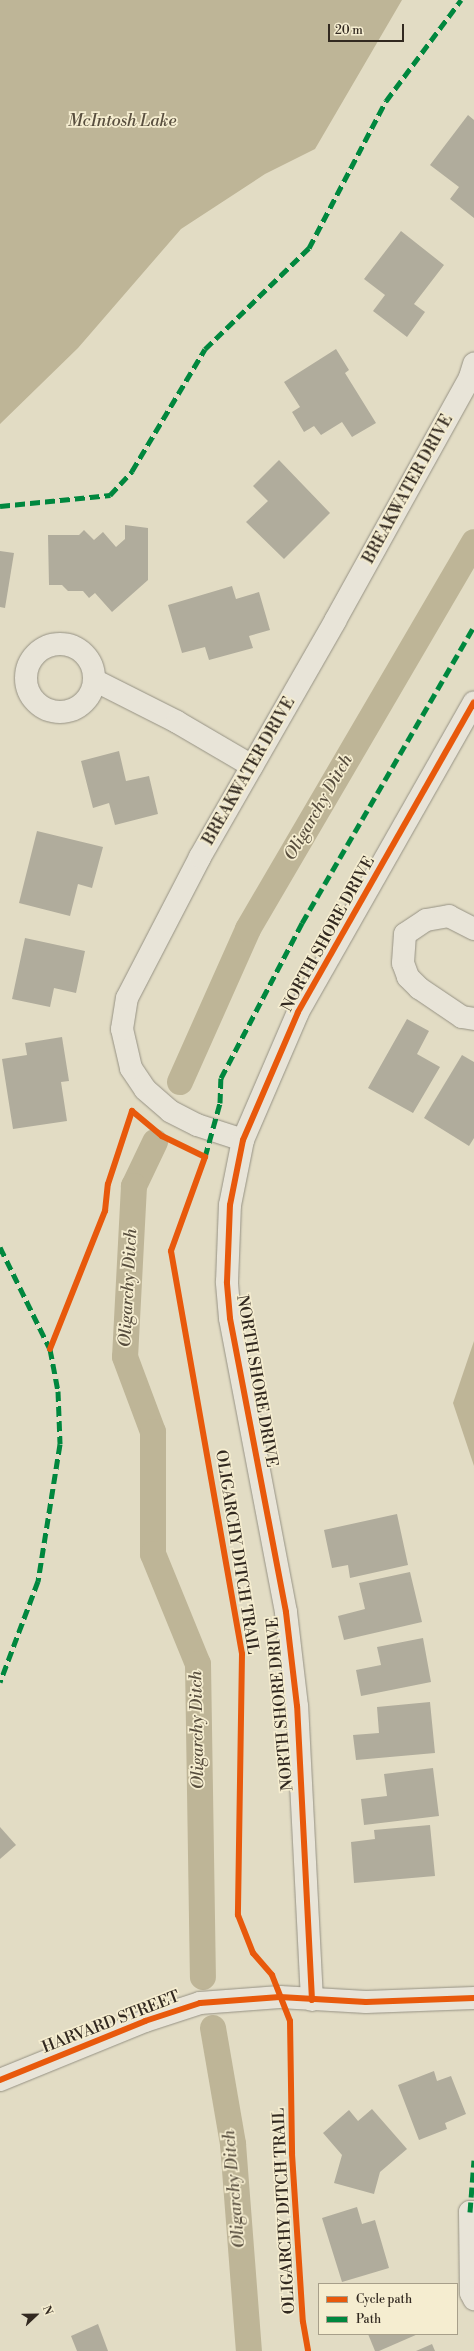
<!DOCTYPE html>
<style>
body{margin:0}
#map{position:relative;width:474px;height:2351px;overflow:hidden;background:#e2dcc4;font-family:"Libre Bodoni",serif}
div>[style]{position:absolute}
.water>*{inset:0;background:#beb597}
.canal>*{height:26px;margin:-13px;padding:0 13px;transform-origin:13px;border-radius:13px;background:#beb597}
.building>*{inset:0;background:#b0ac9c}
.roads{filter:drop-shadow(0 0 1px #969284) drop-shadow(0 0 1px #969284)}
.minor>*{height:22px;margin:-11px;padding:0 11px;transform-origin:11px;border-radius:11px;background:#e8e4d8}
.minor>.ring{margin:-11px;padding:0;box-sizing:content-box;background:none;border:22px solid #e8e4d8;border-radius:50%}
.quiet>*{height:5px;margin-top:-2.5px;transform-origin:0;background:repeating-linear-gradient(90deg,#00873e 0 10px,transparent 0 15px)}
.cycleway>*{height:6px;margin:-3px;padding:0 3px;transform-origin:3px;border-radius:3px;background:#e8590c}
span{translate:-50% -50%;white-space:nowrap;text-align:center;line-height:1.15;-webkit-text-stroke:3.5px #f5edd0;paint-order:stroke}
.street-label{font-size:16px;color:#322920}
.water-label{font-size:17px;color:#584e3e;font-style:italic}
.legend{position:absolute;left:318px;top:2283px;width:140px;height:52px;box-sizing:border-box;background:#f5edd0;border:1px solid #a79f8a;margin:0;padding:5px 7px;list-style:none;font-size:12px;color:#322920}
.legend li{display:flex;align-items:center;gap:8px;height:20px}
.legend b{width:20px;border:1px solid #a79f8a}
.north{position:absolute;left:16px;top:2295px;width:40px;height:40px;-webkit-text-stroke:3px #f5edd0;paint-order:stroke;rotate:68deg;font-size:11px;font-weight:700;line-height:16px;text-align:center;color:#322920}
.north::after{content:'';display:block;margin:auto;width:14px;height:18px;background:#322920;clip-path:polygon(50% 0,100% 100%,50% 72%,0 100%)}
.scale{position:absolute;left:328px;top:24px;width:76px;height:18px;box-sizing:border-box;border:2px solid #322920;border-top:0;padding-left:5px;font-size:12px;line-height:14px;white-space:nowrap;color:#322920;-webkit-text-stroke:3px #f5edd0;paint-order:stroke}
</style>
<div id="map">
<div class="water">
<div style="clip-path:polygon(0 0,402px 0,315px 149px,265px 174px,181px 229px,78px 348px,0 424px)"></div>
<div style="clip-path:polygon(474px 1341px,474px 1466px,453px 1403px)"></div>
</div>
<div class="canal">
<div style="left:180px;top:1082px;width:167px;rotate:-66deg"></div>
<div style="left:248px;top:929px;width:448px;rotate:-59.7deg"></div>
<div style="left:155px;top:1142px;width:49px;rotate:115.5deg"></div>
<div style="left:134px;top:1186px;width:171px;rotate:93deg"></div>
<div style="left:125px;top:1357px;width:80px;rotate:69.5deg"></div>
<div style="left:153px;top:1432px;width:122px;rotate:90deg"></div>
<div style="left:153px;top:1554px;width:119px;rotate:67.8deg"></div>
<div style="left:198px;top:1664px;width:313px;rotate:89.1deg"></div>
<div style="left:213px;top:2028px;width:118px;rotate:80.2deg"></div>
<div style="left:233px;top:2144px;width:208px;rotate:85.6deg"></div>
</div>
<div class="building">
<div style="clip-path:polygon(468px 115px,474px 120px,474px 218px,450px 199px,459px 187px,430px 165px)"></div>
<div style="clip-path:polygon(401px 231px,444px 265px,414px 304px,425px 312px,407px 337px,373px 311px,385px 295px,364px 279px)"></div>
<div style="clip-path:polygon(336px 349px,349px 370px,345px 373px,376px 423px,352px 437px,342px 422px,321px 435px,314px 426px,304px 432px,292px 412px,300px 407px,284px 382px)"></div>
<div style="clip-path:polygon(279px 460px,330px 513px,284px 559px,246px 522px,268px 501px,253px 486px)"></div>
<div style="clip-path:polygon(125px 525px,148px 528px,148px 580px,112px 612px,95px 593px,89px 598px,83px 591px,68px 591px,62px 585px,49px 585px,48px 535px,79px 535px,84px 530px,94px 540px,103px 532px,116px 547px,125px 539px)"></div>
<div style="clip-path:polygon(0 551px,14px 553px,5px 608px,0 607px)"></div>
<div style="clip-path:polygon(232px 586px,236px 599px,259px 592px,270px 630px,249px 636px,253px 648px,209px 660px,205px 647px,182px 653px,168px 605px)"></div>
<div style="clip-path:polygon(119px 751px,126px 781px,149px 776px,158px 814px,115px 825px,109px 803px,93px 808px,81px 761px)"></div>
<div style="clip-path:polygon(37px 831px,103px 847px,92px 888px,78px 884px,70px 916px,19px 903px)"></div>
<div style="clip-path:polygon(25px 938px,85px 951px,76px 993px,54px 988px,50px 1007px,12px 999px)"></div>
<div style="clip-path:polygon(407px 1019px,429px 1031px,417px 1054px,440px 1067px,413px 1113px,368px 1088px)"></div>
<div style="clip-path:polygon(62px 1037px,69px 1081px,61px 1082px,67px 1121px,13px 1129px,2px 1059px,27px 1055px,25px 1043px)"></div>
<div style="clip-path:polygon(462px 1055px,474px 1062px,474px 1138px,469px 1146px,424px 1118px)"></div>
<div style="clip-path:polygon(397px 1514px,408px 1565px,350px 1578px,348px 1565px,332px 1568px,324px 1530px)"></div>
<div style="clip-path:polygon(410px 1572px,422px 1622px,344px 1640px,338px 1616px,365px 1609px,359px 1583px)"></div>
<div style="clip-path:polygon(423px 1638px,431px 1682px,361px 1696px,356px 1670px,381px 1665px,377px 1647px)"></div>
<div style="clip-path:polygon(430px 1702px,435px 1753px,356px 1760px,353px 1735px,379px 1733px,377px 1707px)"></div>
<div style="clip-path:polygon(433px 1768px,439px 1816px,364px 1825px,361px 1799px,387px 1796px,384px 1774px)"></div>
<div style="clip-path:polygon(430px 1825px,435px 1876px,354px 1883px,351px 1842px,375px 1839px,374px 1830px)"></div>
<div style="clip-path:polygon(0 1827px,16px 1845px,0 1859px)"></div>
<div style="clip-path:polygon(434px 2071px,437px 2081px,451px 2076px,466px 2114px,445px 2123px,447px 2129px,419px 2140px,398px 2085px)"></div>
<div style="clip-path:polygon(372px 2109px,407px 2149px,380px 2172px,374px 2194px,334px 2183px,342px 2155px,323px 2133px,349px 2110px,358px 2121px)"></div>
<div style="clip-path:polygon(357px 2207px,362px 2224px,375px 2220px,389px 2268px,342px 2282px,322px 2218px)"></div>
<div style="clip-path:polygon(98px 2324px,108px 2351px,77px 2351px,71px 2336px)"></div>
<div style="clip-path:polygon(368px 2334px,418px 2334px,379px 2351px,375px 2351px)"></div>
<div style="clip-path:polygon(432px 2344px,435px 2351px,416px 2351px)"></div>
</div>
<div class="roads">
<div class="minor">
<div class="ring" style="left:26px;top:644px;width:46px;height:46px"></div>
<div style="left:94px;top:680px;width:93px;rotate:26.8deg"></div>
<div style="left:177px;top:722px;width:87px;rotate:30.4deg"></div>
<div style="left:474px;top:929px;width:28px;rotate:-153deg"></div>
<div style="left:449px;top:916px;width:23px;rotate:170deg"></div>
<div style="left:426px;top:920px;width:25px;rotate:146deg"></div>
<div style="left:405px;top:934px;width:29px;rotate:94deg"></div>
<div style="left:403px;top:963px;width:15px;rotate:70deg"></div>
<div style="left:408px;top:977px;width:16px;rotate:45deg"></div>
<div style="left:419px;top:988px;width:52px;rotate:34deg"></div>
<div style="left:462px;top:1017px;width:12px;rotate:9deg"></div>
<div style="left:243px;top:1140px;width:48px;rotate:-161.9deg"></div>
<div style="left:197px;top:1125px;width:30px;rotate:-153deg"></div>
<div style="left:170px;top:1111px;width:33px;rotate:-139deg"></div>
<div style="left:145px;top:1089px;width:25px;rotate:-124deg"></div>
<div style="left:131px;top:1068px;width:40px;rotate:-103deg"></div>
<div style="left:122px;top:1029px;width:31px;rotate:-81deg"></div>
<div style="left:127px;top:998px;width:159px;rotate:-62.6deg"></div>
<div style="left:200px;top:857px;width:272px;rotate:-60.2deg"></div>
<div style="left:335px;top:621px;width:279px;rotate:-61deg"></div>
<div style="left:470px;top:377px;width:14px;rotate:-73deg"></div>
<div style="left:312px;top:2000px;width:294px;rotate:-92.9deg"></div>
<div style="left:297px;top:1706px;width:95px;rotate:-96.7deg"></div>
<div style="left:286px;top:1612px;width:299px;rotate:-100.8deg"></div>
<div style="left:230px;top:1318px;width:36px;rotate:-95deg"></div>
<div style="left:227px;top:1282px;width:77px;rotate:-87.8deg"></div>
<div style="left:230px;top:1205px;width:66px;rotate:-78.7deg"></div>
<div style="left:243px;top:1140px;width:139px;rotate:-66.7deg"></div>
<div style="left:298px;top:1012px;width:356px;rotate:-60.4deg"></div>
<div style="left:0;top:2080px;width:157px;rotate:-22.1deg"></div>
<div style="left:145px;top:2021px;width:58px;rotate:-18.1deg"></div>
<div style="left:200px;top:2003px;width:80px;rotate:-4.3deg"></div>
<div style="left:280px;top:1997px;width:86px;rotate:3.3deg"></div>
<div style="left:366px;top:2002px;width:108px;rotate:-2.1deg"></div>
<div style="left:474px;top:2212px;width:4px;rotate:180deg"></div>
<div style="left:470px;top:2212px;width:81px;rotate:89.3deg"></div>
<div style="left:471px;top:2293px;width:7px;rotate:63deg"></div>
</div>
</div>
<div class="quiet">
<div style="left:0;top:506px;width:111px;rotate:-5.7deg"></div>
<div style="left:110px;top:495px;width:33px;rotate:-47deg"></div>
<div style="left:132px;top:471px;width:142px;rotate:-59.1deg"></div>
<div style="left:205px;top:349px;width:145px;rotate:-44.2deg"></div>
<div style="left:309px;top:248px;width:166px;rotate:-62.4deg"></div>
<div style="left:386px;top:101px;width:126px;rotate:-53.4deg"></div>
<div style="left:205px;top:1157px;width:56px;rotate:-74.5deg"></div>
<div style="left:220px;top:1103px;width:25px;rotate:-88deg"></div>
<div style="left:221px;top:1078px;width:175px;rotate:-62.4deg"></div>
<div style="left:302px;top:923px;width:343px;rotate:-59.9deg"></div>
<div style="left:0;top:1247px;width:114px;rotate:63.9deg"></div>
<div style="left:50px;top:1349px;width:43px;rotate:79.2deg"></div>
<div style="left:58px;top:1391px;width:53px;rotate:87.8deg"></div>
<div style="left:60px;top:1444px;width:139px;rotate:99.1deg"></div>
<div style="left:38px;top:1581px;width:108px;rotate:110.6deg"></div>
<div style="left:470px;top:2212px;width:52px;rotate:-85.6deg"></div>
</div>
<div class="cycleway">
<div style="left:50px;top:1349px;width:149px;rotate:-68.3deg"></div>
<div style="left:105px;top:1211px;width:27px;rotate:-84deg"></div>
<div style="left:108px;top:1184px;width:77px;rotate:-71.8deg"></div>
<div style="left:132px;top:1111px;width:39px;rotate:40deg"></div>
<div style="left:162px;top:1136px;width:48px;rotate:26deg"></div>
<div style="left:205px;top:1157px;width:100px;rotate:109.9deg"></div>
<div style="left:171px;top:1251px;width:409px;rotate:80deg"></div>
<div style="left:242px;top:1654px;width:261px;rotate:90.9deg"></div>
<div style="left:238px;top:1915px;width:41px;rotate:68.5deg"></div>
<div style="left:253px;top:1953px;width:29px;rotate:49deg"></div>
<div style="left:272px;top:1975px;width:49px;rotate:68.6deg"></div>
<div style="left:290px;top:2021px;width:133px;rotate:89.1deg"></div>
<div style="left:292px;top:2154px;width:168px;rotate:86.3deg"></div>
<div style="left:303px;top:2322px;width:29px;rotate:80deg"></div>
<div style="left:312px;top:2000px;width:294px;rotate:-92.9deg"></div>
<div style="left:297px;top:1706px;width:95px;rotate:-96.7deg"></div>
<div style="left:286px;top:1612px;width:299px;rotate:-100.8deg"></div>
<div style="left:230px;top:1318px;width:36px;rotate:-95deg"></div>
<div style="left:227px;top:1282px;width:77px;rotate:-87.8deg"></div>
<div style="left:230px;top:1205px;width:66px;rotate:-78.7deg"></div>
<div style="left:243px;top:1140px;width:139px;rotate:-66.7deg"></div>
<div style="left:298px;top:1012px;width:356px;rotate:-60.4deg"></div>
<div style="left:0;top:2080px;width:157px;rotate:-22.1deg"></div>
<div style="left:145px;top:2021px;width:58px;rotate:-18.1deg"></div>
<div style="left:200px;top:2003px;width:80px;rotate:-4.3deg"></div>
<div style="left:280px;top:1997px;width:86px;rotate:3.3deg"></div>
<div style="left:366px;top:2002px;width:108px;rotate:-2.1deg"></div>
</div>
<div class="street-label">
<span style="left:408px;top:489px;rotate:-61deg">BREAKWATER DRIVE</span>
<span style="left:249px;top:771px;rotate:-60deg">BREAKWATER DRIVE</span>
<span style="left:328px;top:934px;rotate:-61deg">NORTH SHORE DRIVE</span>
<span style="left:257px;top:1381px;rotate:80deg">NORTH SHORE DRIVE</span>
<span style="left:237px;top:1552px;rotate:81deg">OLIGARCHY DITCH TRAIL</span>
<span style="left:280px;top:1704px;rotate:-95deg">NORTH SHORE DRIVE</span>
<span style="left:111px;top:2022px;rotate:-21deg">HARVARD STREET</span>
<span style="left:284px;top:2211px;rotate:-93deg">OLIGARCHY DITCH TRAIL</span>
</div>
<div class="water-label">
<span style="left:122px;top:122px">McIntosh Lake</span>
<span style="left:319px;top:808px;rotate:-60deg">Oligarchy Ditch</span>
<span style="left:129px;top:1288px;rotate:-87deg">Oligarchy Ditch</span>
<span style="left:198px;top:1730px;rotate:-91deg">Oligarchy Ditch</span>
<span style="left:235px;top:2189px;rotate:-95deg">Oligarchy Ditch</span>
</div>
<ul class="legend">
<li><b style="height:5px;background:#e8590c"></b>Cycle path</li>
<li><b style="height:5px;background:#00873e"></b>Path</li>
</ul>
<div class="north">N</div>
<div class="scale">20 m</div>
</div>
